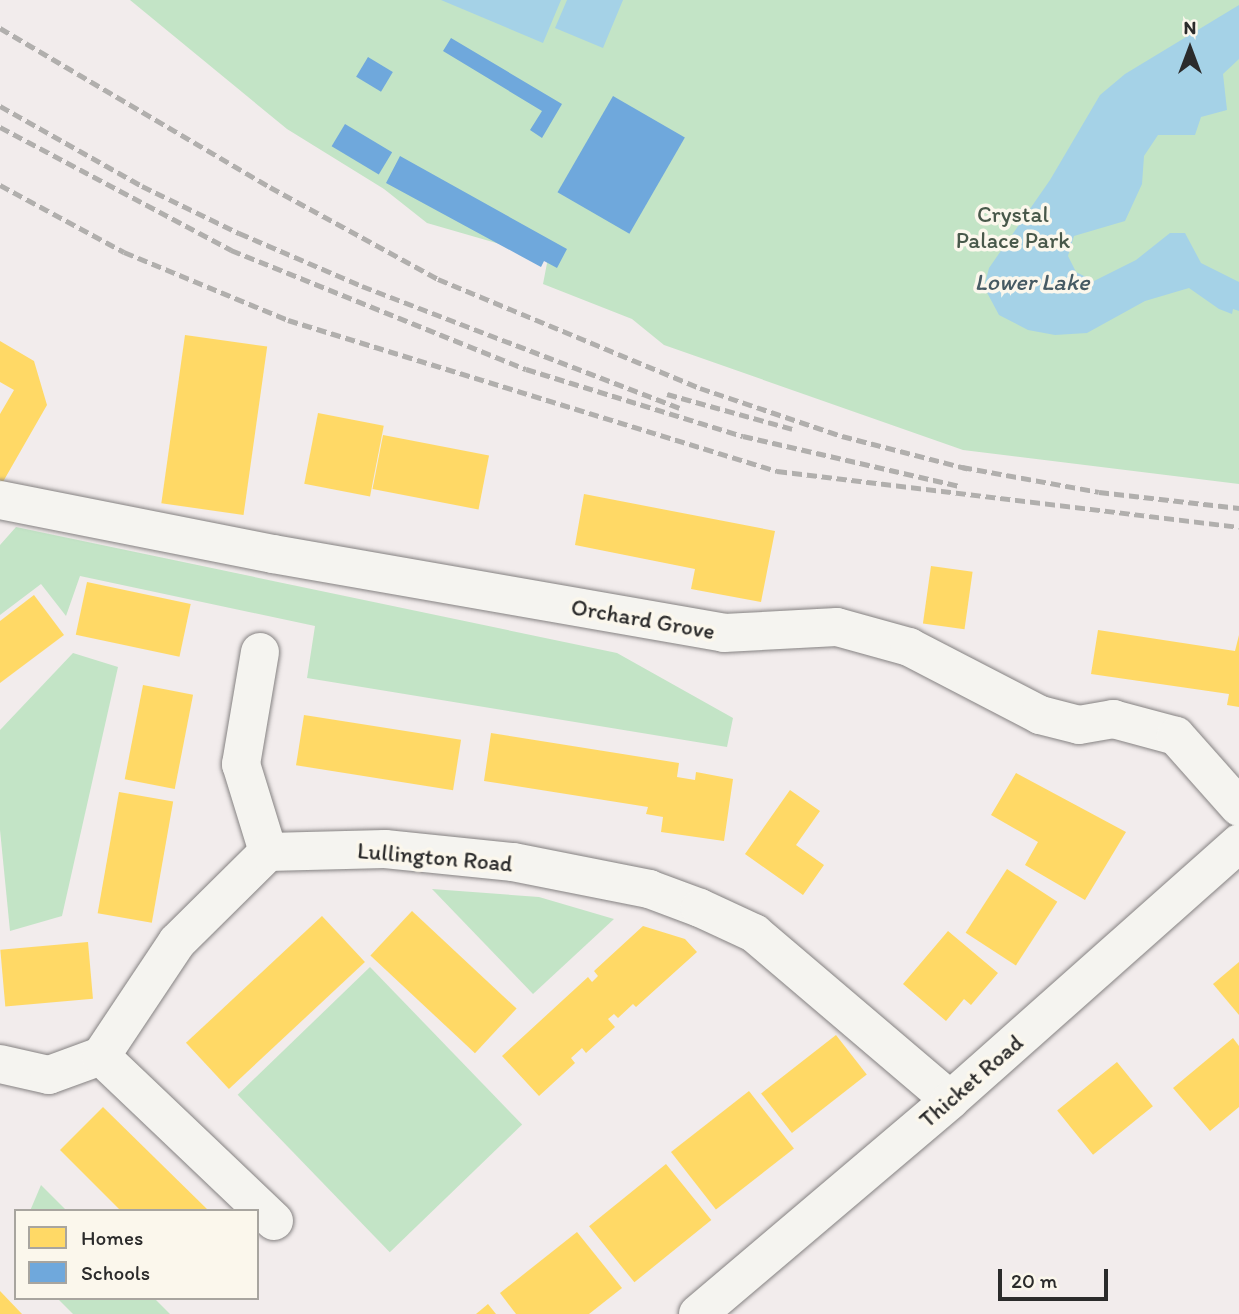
<!DOCTYPE html>
<style>
body{margin:0}
#map{position:relative;width:1239px;height:1314px;overflow:hidden;background:#f2ecec;font-family:Itim,sans-serif}
div>[style]{position:absolute}
.green>*{inset:0;background:#c3e4c6;transform-origin:0 0}
.water>*{inset:0;background:#a5d2e7}
.homes>*{inset:0;background:#ffd966;transform-origin:0 0}
.schools>*{inset:0;background:#6fa8dc;transform-origin:0 0}
.roads{filter:drop-shadow(0 0 2px #858282) drop-shadow(0 0 2px #858282)}
.street>*{height:38px;margin:-19px;padding:0 19px;transform-origin:19px;border-radius:19px;background:#f5f4f0}
.secondary>*{height:38px;margin:-19px;padding:0 19px;transform-origin:19px;border-radius:19px;background:#f5f4f0}
.rail>*{height:5px;margin-top:-2.5px;transform-origin:0;background:repeating-linear-gradient(90deg,#b1afad 0 10px,transparent 0 15px)}
span{translate:-50% -50%;white-space:nowrap;text-align:center;line-height:1.15;-webkit-text-stroke:7px #fbf7ec;paint-order:stroke}
.park-label{font-size:23px;color:#48584a}
.street-label{font-size:23px;color:#2b2b2b}
.water-label{font-size:24px;color:#465a63;font-style:italic}
.legend{position:absolute;left:14px;top:1209px;width:245px;height:91px;box-sizing:border-box;background:#fbf7ec;border:2px solid #a8a59f;margin:0;padding:9px 12px;list-style:none;font-size:21px;color:#2b2b2b}
.legend li{display:flex;align-items:center;gap:14px;height:35px}
.legend b{width:35px;border:2px solid #a8a59f}
.north{position:absolute;left:1155px;top:14px;width:70px;height:70px;-webkit-text-stroke:5px #fbf7ec;paint-order:stroke;rotate:0deg;font-size:19px;font-weight:700;line-height:28px;text-align:center;color:#2b2b2b}
.north::after{content:'';display:block;margin:auto;width:24px;height:32px;background:#2b2b2b;clip-path:polygon(50% 0,100% 100%,50% 72%,0 100%)}
.scale{position:absolute;left:998px;top:1269px;width:110px;height:32px;box-sizing:border-box;border:4px solid #2b2b2b;border-top:0;padding-left:9px;font-size:21px;line-height:24px;white-space:nowrap;color:#2b2b2b;-webkit-text-stroke:5px #fbf7ec;paint-order:stroke}
</style>
<div id="map">
<div class="green">
<div style="clip-path:polygon(130px 0,1239px 0,1239px 484px,963px 450px,664px 345px,632px 319px,543px 284px,548px 258px,427px 223px,384px 189px,287px 129px)"></div>
<div style="clip-path:polygon(16px 527px,617px 653px,733px 718px,727px 747px,307px 678px,315px 626px,80px 576px,66px 616px,41px 584px,0 615px,0 545px)"></div>
<div style="clip-path:polygon(73px 653px,118px 667px,62px 916px,10px 931px,0 830px,0 730px)"></div>
<div style="clip-path:polygon(432px 889px,539px 897px,614px 919px,533px 994px)"></div>
<div style="left:370px;top:967px;width:219px;height:184px;rotate:46deg"></div>
<div style="clip-path:polygon(41px 1185px,67px 1211px,30px 1211px)"></div>
<div style="clip-path:polygon(57px 1298px,154px 1298px,170px 1314px,73px 1314px)"></div>
</div>
<div class="water">
<div style="clip-path:polygon(441px 0,561px 0,543px 43px)"></div>
<div style="clip-path:polygon(567px 0,623px 0,603px 48px,555px 28px)"></div>
<div style="clip-path:polygon(1239px 5px,1239px 59px,1223px 74px,1227px 110px,1201px 117px,1195px 135px,1158px 135px,1144px 156px,1142px 184px,1125px 221px,1074px 236px,1068px 256px,1076px 272px,1094px 281px,1136px 260px,1170px 233px,1185px 233px,1201px 263px,1239px 282px,1239px 311px,1233px 309px,1232px 314px,1219px 309px,1189px 288px,1145px 301px,1087px 333px,1055px 335px,1028px 330px,999px 315px,984px 287px,989px 268px,1050px 180px,1100px 95px,1125px 74px)"></div>
</div>
<div class="homes">
<div style="left:185px;top:335px;width:83px;height:170px;rotate:8deg"></div>
<div style="clip-path:polygon(0 341px,34px 361px,47px 405px,0 487px,0 414px,14px 390px,0 382px)"></div>
<div style="left:318px;top:413px;width:67px;height:72px;rotate:11deg"></div>
<div style="left:383px;top:435px;width:108px;height:55px;rotate:11deg"></div>
<div style="clip-path:polygon(584px 494px,775px 531px,761px 602px,691px 589px,695px 569px,575px 545px)"></div>
<div style="left:931px;top:566px;width:42px;height:58px;rotate:8deg"></div>
<div style="left:87px;top:582px;width:106px;height:54px;rotate:12deg"></div>
<div style="clip-path:polygon(34px 595px,64px 635px,0 683px,0 621px)"></div>
<div style="clip-path:polygon(1098px 630px,1235px 651px,1239px 635px,1239px 707px,1227px 705px,1229px 694px,1091px 674px)"></div>
<div style="left:143px;top:685px;width:51px;height:96px;rotate:11deg"></div>
<div style="left:304px;top:715px;width:159px;height:51px;rotate:9deg"></div>
<div style="clip-path:polygon(491px 733px,679px 763px,677px 777px,695px 780px,696px 772px,733px 779px,724px 841px,661px 832px,663px 817px,646px 814px,648px 807px,484px 781px)"></div>
<div style="clip-path:polygon(1016px 773px,1126px 832px,1085px 900px,1025px 865px,1038px 842px,991px 815px)"></div>
<div style="clip-path:polygon(790px 790px,820px 811px,796px 845px,824px 865px,803px 895px,745px 854px)"></div>
<div style="left:119px;top:792px;width:55px;height:123px;rotate:10deg"></div>
<div style="left:1007px;top:869px;width:60px;height:76px;rotate:33deg"></div>
<div style="left:412px;top:911px;width:143px;height:61px;rotate:43deg"></div>
<div style="left:322px;top:916px;width:63px;height:186px;rotate:47deg"></div>
<div style="clip-path:polygon(643px 926px,685px 939px,697px 952px,636px 1007px,633px 1004px,618px 1018px,614px 1014px,608px 1019px,615px 1027px,586px 1053px,582px 1048px,571px 1058px,575px 1063px,539px 1096px,502px 1056px,588px 977px,592px 982px,598px 976px,594px 971px)"></div>
<div style="clip-path:polygon(948px 931px,998px 973px,971px 1005px,964px 999px,946px 1021px,903px 984px)"></div>
<div style="left:88px;top:942px;width:57px;height:88px;rotate:85deg"></div>
<div style="clip-path:polygon(1239px 962px,1239px 1015px,1213px 984px)"></div>
<div style="left:836px;top:1035px;width:50px;height:95px;rotate:52deg"></div>
<div style="clip-path:polygon(1233px 1038px,1239px 1046px,1239px 1107px,1210px 1131px,1173px 1088px)"></div>
<div style="left:1117px;top:1062px;width:57px;height:77px;rotate:51deg"></div>
<div style="left:749px;top:1091px;width:73px;height:99px;rotate:52deg"></div>
<div style="clip-path:polygon(103px 1107px,209px 1211px,121px 1211px,60px 1150px)"></div>
<div style="left:666px;top:1164px;width:72px;height:99px;rotate:51deg"></div>
<div style="clip-path:polygon(577px 1232px,622px 1288px,589px 1314px,516px 1314px,500px 1293px)"></div>
<div style="clip-path:polygon(0 1291px,22px 1314px,0 1314px)"></div>
<div style="clip-path:polygon(488px 1304px,496px 1314px,476px 1314px)"></div>
</div>
<div class="schools">
<div style="clip-path:polygon(451px 38px,562px 104px,542px 138px,530px 130px,542px 111px,443px 51px)"></div>
<div style="left:368px;top:57px;width:29px;height:23px;rotate:31deg"></div>
<div style="left:613px;top:96px;width:83px;height:111px;rotate:30deg"></div>
<div style="left:345px;top:124px;width:55px;height:26px;rotate:31deg"></div>
<div style="clip-path:polygon(400px 156px,567px 249px,557px 268px,544px 261px,541px 267px,386px 183px)"></div>
</div>
<div class="roads">
<div class="street">
<div style="left:0;top:500px;width:278px;rotate:11.2deg"></div>
<div style="left:273px;top:554px;width:458px;rotate:9.9deg"></div>
<div style="left:724px;top:633px;width:113px;rotate:-3deg"></div>
<div style="left:837px;top:627px;width:75px;rotate:15.5deg"></div>
<div style="left:909px;top:647px;width:148px;rotate:27.4deg"></div>
<div style="left:1040px;top:715px;width:40px;rotate:14.4deg"></div>
<div style="left:1079px;top:725px;width:35px;rotate:-10deg"></div>
<div style="left:1113px;top:719px;width:65px;rotate:15.1deg"></div>
<div style="left:1176px;top:736px;width:95px;rotate:48.4deg"></div>
<div style="left:260px;top:652px;width:114px;rotate:99.6deg"></div>
<div style="left:241px;top:764px;width:92px;rotate:72.9deg"></div>
<div style="left:0;top:1064px;width:50px;rotate:12.7deg"></div>
<div style="left:49px;top:1075px;width:55px;rotate:-20.1deg"></div>
<div style="left:274px;top:1221px;width:239px;rotate:-136.4deg"></div>
<div style="left:101px;top:1056px;width:137px;rotate:-56.3deg"></div>
<div style="left:177px;top:942px;width:128px;rotate:-44.7deg"></div>
<div style="left:268px;top:852px;width:117px;rotate:-1.5deg"></div>
<div style="left:385px;top:849px;width:129px;rotate:5.8deg"></div>
<div style="left:513px;top:862px;width:139px;rotate:11.2deg"></div>
<div style="left:649px;top:889px;width:54px;rotate:20.4deg"></div>
<div style="left:700px;top:908px;width:60px;rotate:24.8deg"></div>
<div style="left:754px;top:933px;width:257px;rotate:40.4deg"></div>
</div>
<div class="secondary">
<div style="left:698px;top:1314px;width:331px;rotate:-40.3deg"></div>
<div style="left:950px;top:1100px;width:387px;rotate:-41.6deg"></div>
</div>
</div>
<div class="rail">
<div style="left:0;top:28px;width:313px;rotate:30.5deg"></div>
<div style="left:270px;top:187px;width:192px;rotate:28.7deg"></div>
<div style="left:438px;top:279px;width:284px;rotate:22.6deg"></div>
<div style="left:700px;top:388px;width:150px;rotate:18.7deg"></div>
<div style="left:842px;top:436px;width:132px;rotate:14.5deg"></div>
<div style="left:0;top:106px;width:163px;rotate:29.4deg"></div>
<div style="left:142px;top:186px;width:108px;rotate:25.9deg"></div>
<div style="left:239px;top:233px;width:134px;rotate:23.3deg"></div>
<div style="left:362px;top:286px;width:340px;rotate:21deg"></div>
<div style="left:0;top:127px;width:262px;rotate:28deg"></div>
<div style="left:231px;top:250px;width:318px;rotate:22deg"></div>
<div style="left:526px;top:369px;width:227px;rotate:17.2deg"></div>
<div style="left:743px;top:436px;width:222px;rotate:13deg"></div>
<div style="left:0;top:185px;width:141px;rotate:28.4deg"></div>
<div style="left:124px;top:252px;width:178px;rotate:22.5deg"></div>
<div style="left:288px;top:320px;width:512px;rotate:17.16deg"></div>
<div style="left:777px;top:471px;width:465px;rotate:6.9deg"></div>
<div style="left:667px;top:394px;width:130px;rotate:15.6deg"></div>
<div style="left:962px;top:467px;width:139px;rotate:10.3deg"></div>
<div style="left:1099px;top:492px;width:141px;rotate:6.5deg"></div>
</div>
<div class="park-label">
<span style="left:1013px;top:227px">Crystal<br>Palace Park</span>
</div>
<div class="street-label">
<span style="left:643px;top:619px;rotate:10deg">Orchard Grove</span>
<span style="left:435px;top:857px;rotate:5deg">Lullington Road</span>
<span style="left:971px;top:1081px;rotate:-41deg">Thicket Road</span>
</div>
<div class="water-label">
<span style="left:1032px;top:282px">Lower Lake</span>
</div>
<ul class="legend">
<li><b style="height:19px;background:#ffd966"></b>Homes</li>
<li><b style="height:19px;background:#6fa8dc"></b>Schools</li>
</ul>
<div class="north">N</div>
<div class="scale">20 m</div>
</div>
